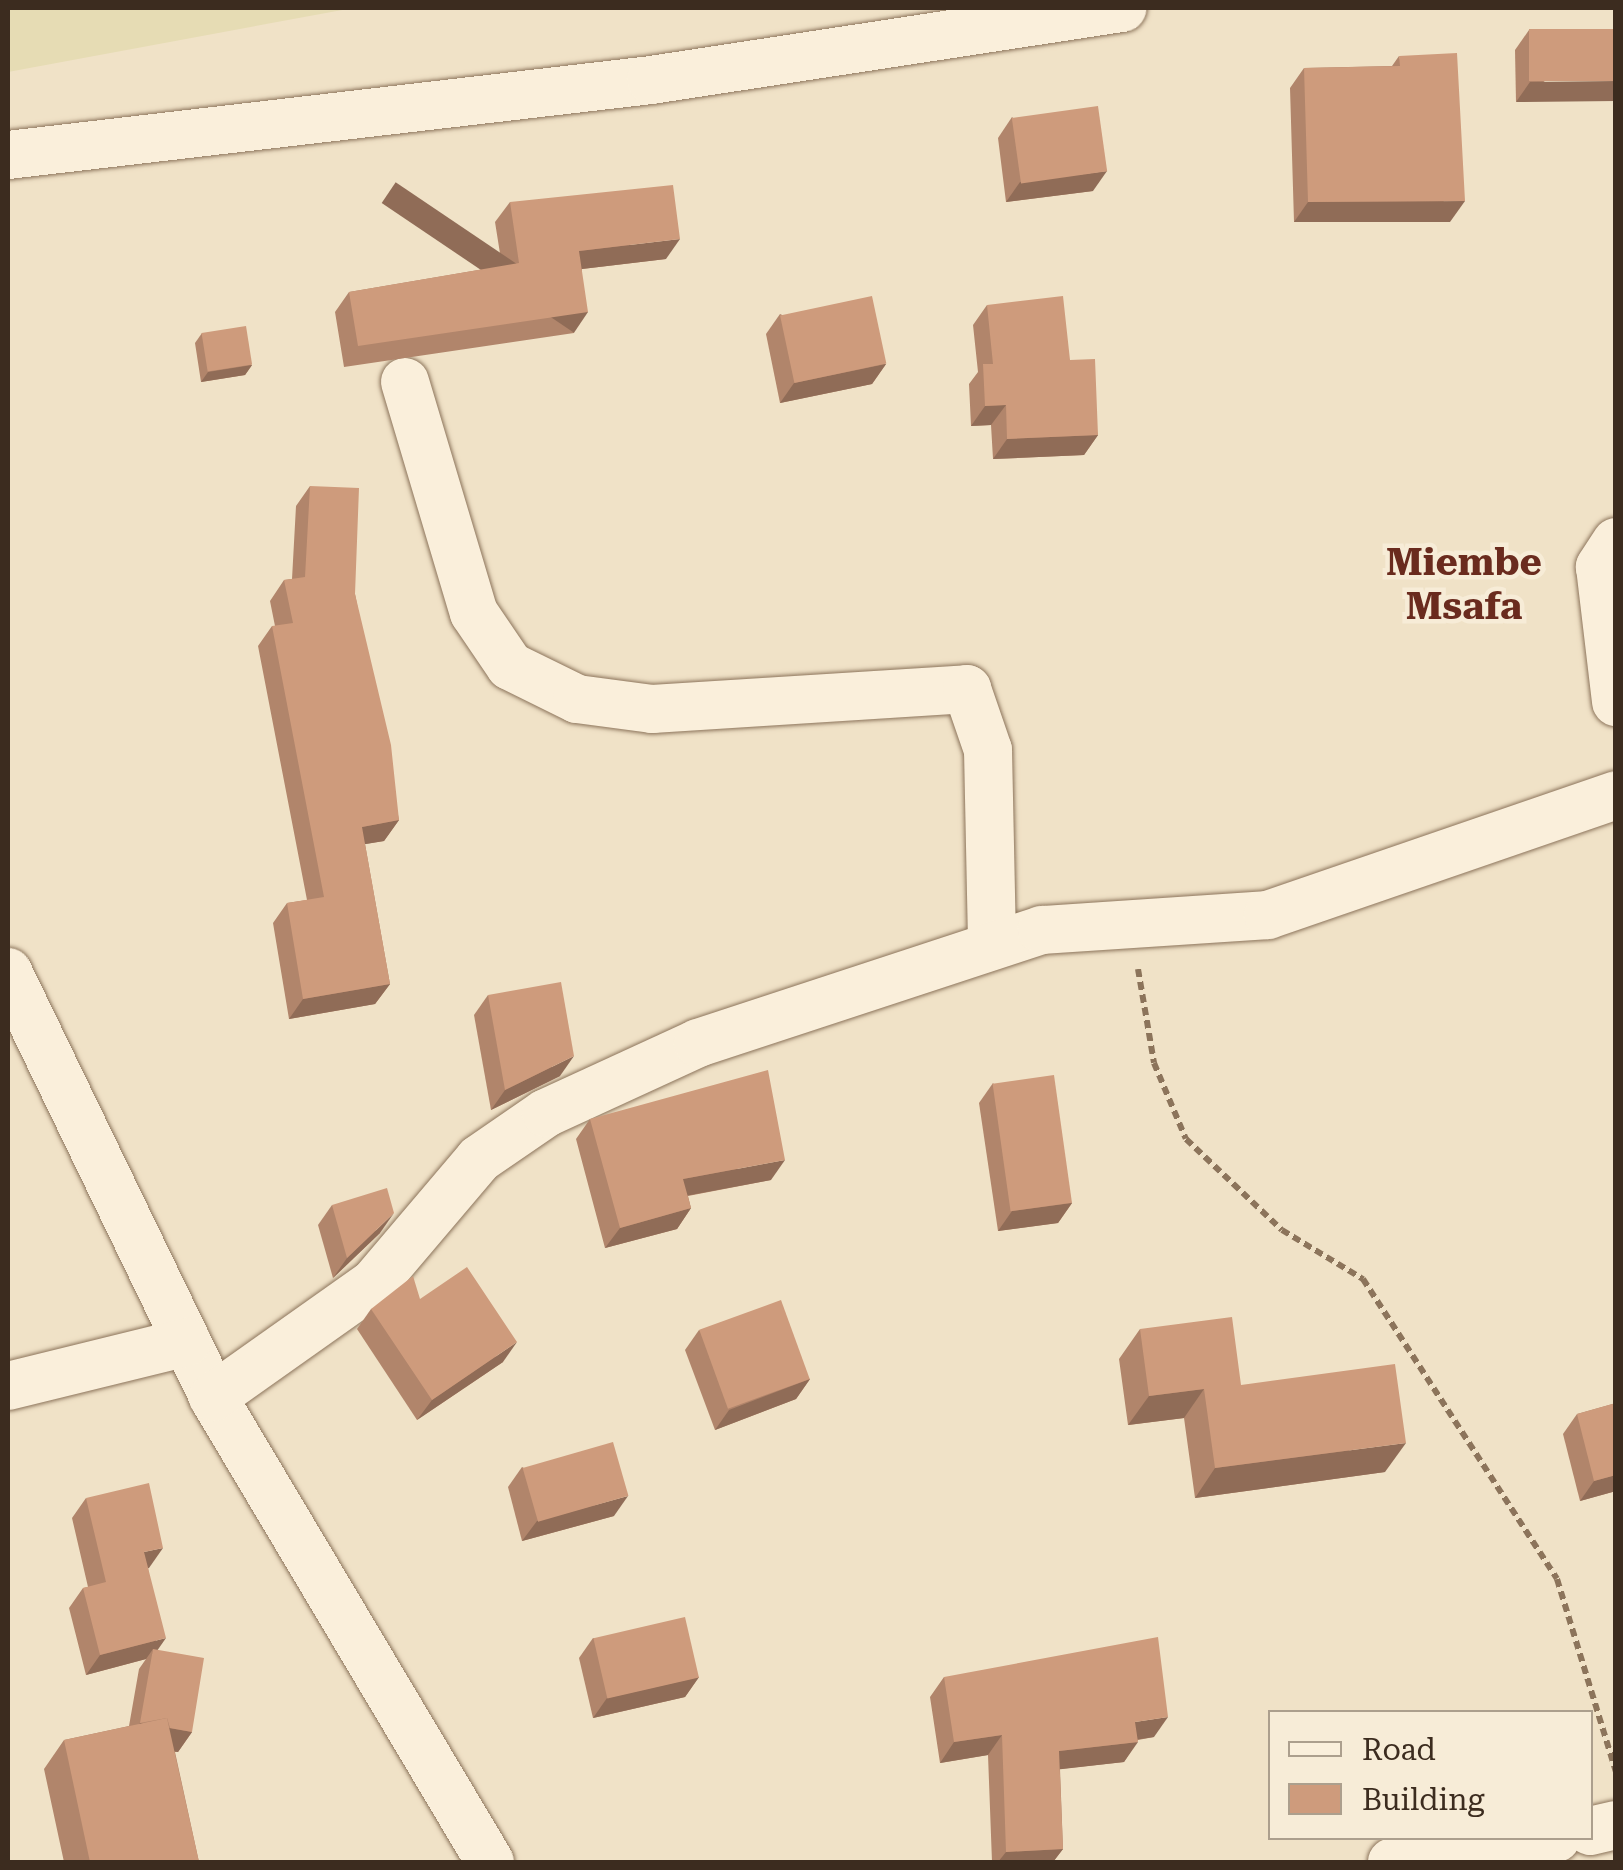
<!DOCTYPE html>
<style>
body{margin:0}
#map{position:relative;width:1623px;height:1870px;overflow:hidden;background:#f0e2c7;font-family:"Roboto Serif",serif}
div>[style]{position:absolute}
.farmland>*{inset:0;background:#e6dcb4}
.path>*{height:6px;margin-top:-3px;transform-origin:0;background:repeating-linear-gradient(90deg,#8c745b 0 8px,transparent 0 13px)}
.roads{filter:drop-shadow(0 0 2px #8c745b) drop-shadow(0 0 2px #8c745b)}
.street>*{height:48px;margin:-24px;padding:0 24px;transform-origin:24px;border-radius:24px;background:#faefdb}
.wall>*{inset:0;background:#b1856b}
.shaded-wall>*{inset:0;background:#906c57;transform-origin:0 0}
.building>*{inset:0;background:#ce9b7c;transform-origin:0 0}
span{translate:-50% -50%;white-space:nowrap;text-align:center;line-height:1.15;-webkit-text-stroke:9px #f7ecd7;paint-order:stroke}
.quarter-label{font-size:38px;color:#6a2b1e;font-weight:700}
.frame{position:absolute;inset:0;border:10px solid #3c2c1f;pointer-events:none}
.legend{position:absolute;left:1268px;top:1710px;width:325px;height:130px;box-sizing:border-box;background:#f7ecd7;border:2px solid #ac9f8d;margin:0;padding:12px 18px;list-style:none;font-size:30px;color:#3c2c1f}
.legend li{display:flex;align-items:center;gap:20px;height:50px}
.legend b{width:50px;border:2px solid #ac9f8d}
</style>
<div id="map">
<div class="farmland">
<div style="clip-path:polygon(8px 8px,353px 8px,8px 72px)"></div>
</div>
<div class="path">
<div style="left:1138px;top:969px;width:95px;rotate:80.3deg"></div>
<div style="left:1154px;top:1063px;width:82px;rotate:67.2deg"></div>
<div style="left:1186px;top:1139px;width:132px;rotate:43.5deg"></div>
<div style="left:1282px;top:1230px;width:95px;rotate:31.2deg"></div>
<div style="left:1363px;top:1279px;width:357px;rotate:57.1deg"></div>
<div style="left:1557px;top:1579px;width:202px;rotate:73deg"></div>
</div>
<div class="roads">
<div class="street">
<div style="left:8px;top:155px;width:647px;rotate:-6.65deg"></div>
<div style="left:651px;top:80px;width:477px;rotate:-8.7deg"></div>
<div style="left:405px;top:382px;width:241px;rotate:73.4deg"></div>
<div style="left:474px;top:613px;width:64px;rotate:55.8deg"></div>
<div style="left:510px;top:666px;width:75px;rotate:26.2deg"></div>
<div style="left:577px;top:699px;width:76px;rotate:7.6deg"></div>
<div style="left:652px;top:709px;width:316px;rotate:-3.6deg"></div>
<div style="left:967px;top:689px;width:65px;rotate:71deg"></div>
<div style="left:988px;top:750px;width:193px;rotate:88.8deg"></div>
<div style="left:1616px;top:542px;width:30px;rotate:123deg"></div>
<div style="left:1600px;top:567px;width:136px;rotate:83.2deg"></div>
<div style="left:8px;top:972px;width:472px;rotate:64.2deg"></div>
<div style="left:213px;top:1397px;width:541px;rotate:59.22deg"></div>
<div style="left:8px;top:1386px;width:184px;rotate:-13.8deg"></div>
<div style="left:213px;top:1397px;width:197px;rotate:-35.3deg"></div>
<div style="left:374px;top:1283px;width:162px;rotate:-49.7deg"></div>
<div style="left:479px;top:1159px;width:81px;rotate:-34.5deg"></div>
<div style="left:546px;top:1113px;width:167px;rotate:-24.7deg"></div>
<div style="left:698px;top:1043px;width:362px;rotate:-18.2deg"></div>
<div style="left:1042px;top:930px;width:226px;rotate:-3.8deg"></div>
<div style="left:1268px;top:915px;width:368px;rotate:-19deg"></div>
<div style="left:1590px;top:1831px;width:27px;rotate:-13deg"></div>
<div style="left:1392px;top:1862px;width:166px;rotate:-8.3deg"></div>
</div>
</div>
<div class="wall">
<div style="clip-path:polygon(1616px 29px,1516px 102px,1515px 50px,1529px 30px)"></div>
<div style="clip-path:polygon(1399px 56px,1450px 222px,1294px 222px,1290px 88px,1304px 68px,1392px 66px)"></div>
<div style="clip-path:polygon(1012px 117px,1093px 191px,1006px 202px,998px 138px)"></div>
<div style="clip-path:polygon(510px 202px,666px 259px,582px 269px,574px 333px,344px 367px,335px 312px,349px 292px,502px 266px,495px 222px)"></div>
<div style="clip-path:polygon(987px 305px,1070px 360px,1098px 435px,1084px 455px,993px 459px,991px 425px,971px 426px,969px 384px,978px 372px,973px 325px)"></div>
<div style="clip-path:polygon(780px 314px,886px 364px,872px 384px,780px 403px,766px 334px)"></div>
<div style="clip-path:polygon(202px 333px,252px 365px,245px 375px,201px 382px,195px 343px)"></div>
<div style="clip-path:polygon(310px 486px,355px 594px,399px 820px,384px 841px,365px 844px,390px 984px,375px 1004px,289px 1019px,273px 923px,287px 903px,307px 900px,258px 646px,272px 626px,275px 626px,270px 601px,284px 580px,292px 579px,296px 506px)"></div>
<div style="clip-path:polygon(488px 995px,560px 1076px,491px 1110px,474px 1015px)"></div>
<div style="clip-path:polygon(993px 1083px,1072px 1203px,1058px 1223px,998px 1231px,979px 1103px)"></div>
<div style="clip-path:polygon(590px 1119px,771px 1180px,688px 1196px,691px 1208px,677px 1229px,605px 1248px,576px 1139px)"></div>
<div style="clip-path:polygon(332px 1205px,380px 1233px,333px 1278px,318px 1225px)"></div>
<div style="clip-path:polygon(420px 1299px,503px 1362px,417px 1420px,357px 1329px,371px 1309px)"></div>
<div style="clip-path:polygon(1140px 1329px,1241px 1385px,1385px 1472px,1195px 1498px,1184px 1418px,1128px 1425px,1119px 1359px)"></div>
<div style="clip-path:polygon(699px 1330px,810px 1379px,796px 1399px,715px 1430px,685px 1350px)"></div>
<div style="clip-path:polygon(1616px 1403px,1616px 1491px,1580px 1501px,1563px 1434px,1577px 1414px)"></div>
<div style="clip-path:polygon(522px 1467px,614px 1516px,522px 1541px,508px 1487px)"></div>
<div style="clip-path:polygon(86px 1498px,149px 1568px,148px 1568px,157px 1650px,192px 1732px,178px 1752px,175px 1752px,199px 1862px,64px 1862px,44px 1769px,64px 1740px,129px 1726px,139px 1669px,146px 1659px,86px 1675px,69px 1608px,83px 1588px,88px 1587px,72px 1518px)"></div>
<div style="clip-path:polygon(593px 1638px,699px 1677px,685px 1697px,593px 1718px,579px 1658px)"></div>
<div style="clip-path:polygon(944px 1677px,1154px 1737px,1138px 1740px,1124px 1762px,1060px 1769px,1063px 1849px,1053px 1862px,992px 1862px,988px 1755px,940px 1763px,930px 1697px)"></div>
</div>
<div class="shaded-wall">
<div style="clip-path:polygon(1616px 81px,1616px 101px,1516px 102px,1530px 82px)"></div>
<div style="clip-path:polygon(1107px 171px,1093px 191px,1006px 202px,1020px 182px)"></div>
<div style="clip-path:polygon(1465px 201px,1450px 222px,1294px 222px,1308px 202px)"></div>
<div style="clip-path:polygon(680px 239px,666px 259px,565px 271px,579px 251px)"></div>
<div style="left:588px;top:312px;width:25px;height:232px;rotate:124deg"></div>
<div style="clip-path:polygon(886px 364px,872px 384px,780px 403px,794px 383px)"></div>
<div style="clip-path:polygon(252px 365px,245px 375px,201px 382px,208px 372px)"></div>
<div style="clip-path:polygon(1006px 405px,991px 425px,971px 426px,985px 406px)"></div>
<div style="clip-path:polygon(1098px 435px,1084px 455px,993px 459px,1007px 439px)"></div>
<div style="clip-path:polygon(399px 820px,384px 841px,348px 847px,362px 827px)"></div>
<div style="clip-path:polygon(390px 984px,375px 1004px,289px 1019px,303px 999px)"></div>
<div style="clip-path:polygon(574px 1056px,560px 1076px,491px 1110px,505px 1090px)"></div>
<div style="clip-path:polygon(785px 1160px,771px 1180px,669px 1199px,683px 1179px)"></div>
<div style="clip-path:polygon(1072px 1203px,1058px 1223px,998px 1231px,1012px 1211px)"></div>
<div style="clip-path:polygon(691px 1208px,677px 1229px,605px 1248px,620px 1228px)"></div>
<div style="clip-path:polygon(394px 1213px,380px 1233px,333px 1278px,347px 1258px)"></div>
<div style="clip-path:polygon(517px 1342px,503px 1362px,417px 1420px,432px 1400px)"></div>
<div style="clip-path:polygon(810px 1379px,796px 1399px,715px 1430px,729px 1410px)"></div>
<div style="clip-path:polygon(1204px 1389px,1184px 1418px,1128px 1425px,1149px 1396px)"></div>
<div style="clip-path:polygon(1406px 1443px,1385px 1472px,1195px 1498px,1215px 1468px)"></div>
<div style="clip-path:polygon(1616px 1475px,1616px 1491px,1580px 1501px,1594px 1481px)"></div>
<div style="clip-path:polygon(628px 1496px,614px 1516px,522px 1541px,537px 1521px)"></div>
<div style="clip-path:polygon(163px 1548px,149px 1568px,130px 1573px,144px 1552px)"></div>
<div style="clip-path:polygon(166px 1638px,152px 1658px,153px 1649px,146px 1659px,86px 1675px,100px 1655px)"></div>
<div style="clip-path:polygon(699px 1677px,685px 1697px,593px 1718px,607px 1698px)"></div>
<div style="clip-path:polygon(1168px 1717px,1154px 1737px,1121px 1742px,1135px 1722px)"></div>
<div style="clip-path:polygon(140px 1723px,192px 1732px,178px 1752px,126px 1743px)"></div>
<div style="clip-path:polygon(1002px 1735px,988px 1755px,940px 1763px,954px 1742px)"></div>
<div style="clip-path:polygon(1138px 1742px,1124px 1762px,1045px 1771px,1059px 1751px)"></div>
<div style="clip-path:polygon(1063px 1849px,1053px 1862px,998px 1862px,1006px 1852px)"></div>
</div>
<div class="building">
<div style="left:1616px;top:29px;width:52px;height:87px;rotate:90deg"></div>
<div style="clip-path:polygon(1457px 53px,1465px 201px,1308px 202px,1304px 68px,1400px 66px,1399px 56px)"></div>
<div style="left:1098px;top:106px;width:66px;height:87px;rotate:82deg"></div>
<div style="clip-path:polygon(673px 185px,680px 239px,579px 251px,588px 312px,358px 346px,349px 292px,519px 263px,510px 202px)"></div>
<div style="left:872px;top:296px;width:69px;height:94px;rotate:78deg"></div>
<div style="clip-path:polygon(1063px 296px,1070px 360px,1095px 359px,1098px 435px,1007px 439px,1006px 405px,985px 406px,983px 364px,993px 364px,987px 305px)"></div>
<div style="left:246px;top:326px;width:39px;height:45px;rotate:81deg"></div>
<div style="clip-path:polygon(310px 486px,359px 488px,355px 594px,391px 745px,399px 820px,362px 827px,390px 984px,303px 999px,287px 903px,324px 897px,272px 626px,293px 623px,284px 580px,305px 577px)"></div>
<div style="clip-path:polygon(561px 982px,574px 1056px,505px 1090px,488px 995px)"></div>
<div style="clip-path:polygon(768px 1070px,785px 1160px,683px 1179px,691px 1208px,620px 1228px,590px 1119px)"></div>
<div style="left:1054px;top:1075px;width:129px;height:62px;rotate:82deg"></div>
<div style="clip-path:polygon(387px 1188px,394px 1213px,347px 1258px,332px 1205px)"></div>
<div style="clip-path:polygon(467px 1267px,517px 1342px,432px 1400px,371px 1309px,413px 1276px,420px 1299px)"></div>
<div style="left:781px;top:1300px;width:84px;height:87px;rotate:70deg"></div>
<div style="clip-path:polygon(1232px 1317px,1241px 1385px,1395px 1364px,1406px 1443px,1215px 1468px,1204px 1389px,1149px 1396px,1140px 1329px)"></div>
<div style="clip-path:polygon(1616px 1403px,1616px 1475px,1594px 1481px,1577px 1414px)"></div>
<div style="left:613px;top:1442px;width:56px;height:94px;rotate:74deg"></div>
<div style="clip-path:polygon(149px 1483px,163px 1548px,144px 1552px,166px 1638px,100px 1655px,83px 1588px,106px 1582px,86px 1498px)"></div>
<div style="left:685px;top:1617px;width:62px;height:94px;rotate:77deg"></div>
<div style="clip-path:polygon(1158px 1637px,1168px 1717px,1135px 1722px,1138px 1742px,1059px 1751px,1063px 1849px,1006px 1852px,1002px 1735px,954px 1742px,944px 1677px)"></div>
<div style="clip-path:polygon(153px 1649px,204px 1658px,192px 1732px,170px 1728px,167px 1718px,140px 1723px)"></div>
<div style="clip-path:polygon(167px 1718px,199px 1862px,90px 1862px,64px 1740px)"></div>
</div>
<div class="quarter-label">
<span style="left:1464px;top:585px">Miembe<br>Msafa</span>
</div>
<div class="frame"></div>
<ul class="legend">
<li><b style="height:12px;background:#faefdb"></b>Road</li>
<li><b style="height:28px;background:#ce9b7c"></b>Building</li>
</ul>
</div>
